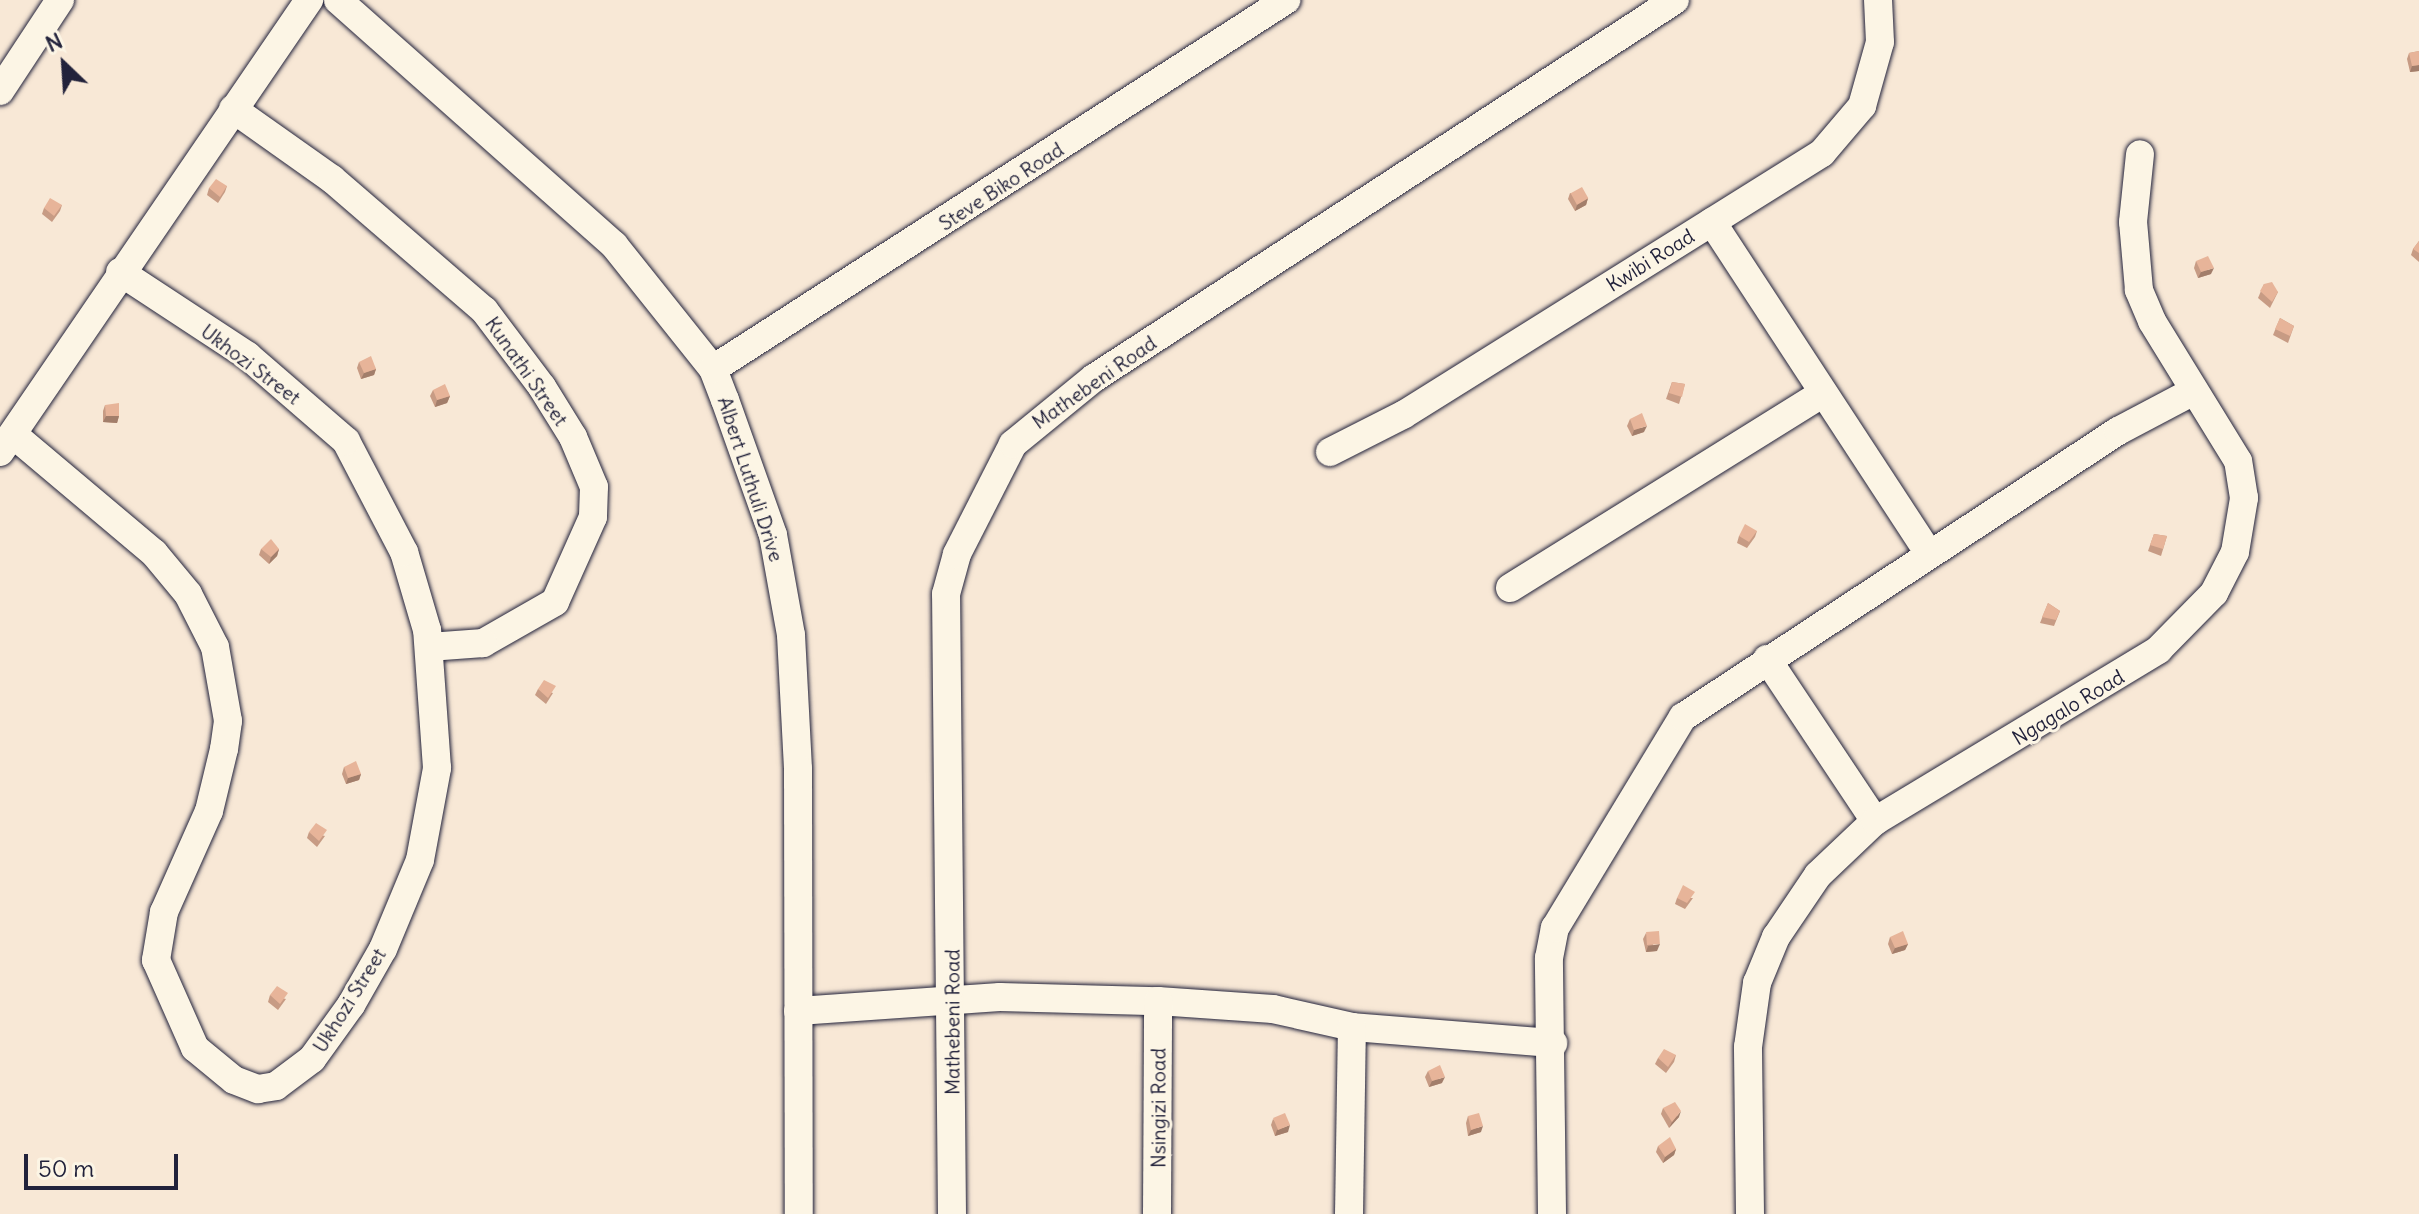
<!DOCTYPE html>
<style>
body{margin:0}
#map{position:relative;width:2419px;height:1214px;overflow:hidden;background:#f8e8d6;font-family:Delius,sans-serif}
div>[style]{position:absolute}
.roads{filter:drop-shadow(0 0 2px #22223b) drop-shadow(0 0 2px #22223b)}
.minor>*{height:28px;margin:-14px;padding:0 14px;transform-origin:14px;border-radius:14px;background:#fcf5e5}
.wall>*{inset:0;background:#c79b84}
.shaded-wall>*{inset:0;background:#a27e6b}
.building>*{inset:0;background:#e7b499;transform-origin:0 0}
span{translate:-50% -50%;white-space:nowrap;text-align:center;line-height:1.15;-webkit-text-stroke:6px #fcf5e5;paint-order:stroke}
.street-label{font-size:20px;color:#22223b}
.north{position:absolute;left:24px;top:24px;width:80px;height:80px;-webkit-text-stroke:6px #fcf5e5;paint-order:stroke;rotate:335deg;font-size:22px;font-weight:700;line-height:32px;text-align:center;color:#22223b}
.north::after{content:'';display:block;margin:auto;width:28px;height:36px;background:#22223b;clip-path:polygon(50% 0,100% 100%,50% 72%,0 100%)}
.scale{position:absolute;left:24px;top:1154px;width:154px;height:36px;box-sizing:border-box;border:4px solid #22223b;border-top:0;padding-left:10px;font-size:24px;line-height:28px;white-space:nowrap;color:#22223b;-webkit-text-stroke:6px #fcf5e5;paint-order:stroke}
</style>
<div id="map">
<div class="roads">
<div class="minor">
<div style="left:338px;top:0;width:369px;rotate:41.6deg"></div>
<div style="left:614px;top:245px;width:159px;rotate:51.4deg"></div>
<div style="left:713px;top:369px;width:33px;rotate:69deg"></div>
<div style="left:725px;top:400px;width:143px;rotate:70.4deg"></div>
<div style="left:773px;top:535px;width:102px;rotate:79.8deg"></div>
<div style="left:791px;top:635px;width:134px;rotate:87deg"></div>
<div style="left:798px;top:769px;width:445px;rotate:89.9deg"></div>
<div style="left:0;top:91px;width:109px;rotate:-56.6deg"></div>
<div style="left:233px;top:109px;width:121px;rotate:35.3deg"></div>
<div style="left:332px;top:179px;width:201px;rotate:40.8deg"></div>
<div style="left:484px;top:310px;width:96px;rotate:53deg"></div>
<div style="left:542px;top:387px;width:59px;rotate:58.2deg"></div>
<div style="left:573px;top:437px;width:54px;rotate:67.2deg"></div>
<div style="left:594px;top:487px;width:30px;rotate:92deg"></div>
<div style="left:593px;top:517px;width:93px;rotate:114.1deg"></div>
<div style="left:555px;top:602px;width:83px;rotate:150.3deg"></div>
<div style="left:483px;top:643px;width:54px;rotate:175.8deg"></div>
<div style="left:1712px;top:222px;width:396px;rotate:56.8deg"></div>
<div style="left:713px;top:369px;width:682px;rotate:-32.78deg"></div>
<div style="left:15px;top:436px;width:182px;rotate:40.1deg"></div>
<div style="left:154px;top:553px;width:53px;rotate:50.3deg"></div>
<div style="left:188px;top:594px;width:59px;rotate:63deg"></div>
<div style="left:215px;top:647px;width:75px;rotate:80deg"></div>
<div style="left:228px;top:721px;width:28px;rotate:98deg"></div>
<div style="left:224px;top:749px;width:64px;rotate:103.6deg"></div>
<div style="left:209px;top:811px;width:111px;rotate:114deg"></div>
<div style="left:164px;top:912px;width:49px;rotate:99.5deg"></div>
<div style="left:156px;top:960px;width:96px;rotate:66.1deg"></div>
<div style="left:195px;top:1048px;width:50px;rotate:39.4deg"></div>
<div style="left:234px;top:1080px;width:26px;rotate:21deg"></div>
<div style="left:258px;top:1089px;width:18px;rotate:-9deg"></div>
<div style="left:276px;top:1086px;width:45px;rotate:-36.9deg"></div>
<div style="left:312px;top:1059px;width:67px;rotate:-54.2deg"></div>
<div style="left:351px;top:1005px;width:64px;rotate:-60.3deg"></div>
<div style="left:383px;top:949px;width:96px;rotate:-67.4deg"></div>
<div style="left:420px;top:860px;width:94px;rotate:-79.5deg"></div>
<div style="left:437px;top:768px;width:138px;rotate:-94.1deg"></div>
<div style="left:427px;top:630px;width:81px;rotate:-106.4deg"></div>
<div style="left:404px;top:552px;width:125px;rotate:-117.6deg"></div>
<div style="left:346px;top:441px;width:130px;rotate:-139.1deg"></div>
<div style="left:248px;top:356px;width:153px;rotate:-146.7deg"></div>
<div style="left:0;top:452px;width:548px;rotate:-55.64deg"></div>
<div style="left:1330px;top:452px;width:82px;rotate:-26.9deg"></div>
<div style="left:1403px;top:415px;width:494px;rotate:-32deg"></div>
<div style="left:1822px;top:153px;width:62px;rotate:-49.6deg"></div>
<div style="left:1862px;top:106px;width:66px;rotate:-74.3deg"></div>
<div style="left:1880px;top:42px;width:42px;rotate:-92.7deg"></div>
<div style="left:1510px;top:588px;width:369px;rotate:-31.9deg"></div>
<div style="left:1767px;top:659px;width:195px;rotate:56.3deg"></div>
<div style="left:798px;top:1011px;width:202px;rotate:-4deg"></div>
<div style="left:1000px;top:997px;width:158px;rotate:1.5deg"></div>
<div style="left:1158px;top:1001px;width:115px;rotate:4deg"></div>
<div style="left:1273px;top:1009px;width:81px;rotate:12.8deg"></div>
<div style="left:1352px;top:1027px;width:202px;rotate:4.6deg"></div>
<div style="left:952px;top:1214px;width:620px;rotate:-90.55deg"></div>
<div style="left:946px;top:594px;width:41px;rotate:-74.6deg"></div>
<div style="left:957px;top:554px;width:123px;rotate:-63deg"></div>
<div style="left:1013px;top:444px;width:104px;rotate:-39.2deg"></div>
<div style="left:1094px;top:378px;width:693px;rotate:-33.05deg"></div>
<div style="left:1157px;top:1214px;width:213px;rotate:-89.7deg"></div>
<div style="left:1349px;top:1214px;width:187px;rotate:-89.1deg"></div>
<div style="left:1552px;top:1214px;width:256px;rotate:-90.7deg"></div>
<div style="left:1549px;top:958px;width:31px;rotate:-79deg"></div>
<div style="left:1555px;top:928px;width:247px;rotate:-58.8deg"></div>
<div style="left:1683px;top:717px;width:521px;rotate:-33.32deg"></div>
<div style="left:2118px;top:431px;width:86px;rotate:-27.8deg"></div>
<div style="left:1750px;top:1214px;width:167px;rotate:-90.7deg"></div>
<div style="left:1748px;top:1047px;width:65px;rotate:-82deg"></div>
<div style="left:1757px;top:983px;width:50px;rotate:-67.6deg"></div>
<div style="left:1776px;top:937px;width:75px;rotate:-55.9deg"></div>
<div style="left:1818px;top:875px;width:79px;rotate:-43.5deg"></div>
<div style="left:1875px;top:821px;width:331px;rotate:-31.1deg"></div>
<div style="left:2158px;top:650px;width:80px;rotate:-45.5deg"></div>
<div style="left:2214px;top:593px;width:46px;rotate:-62.9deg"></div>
<div style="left:2235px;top:552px;width:55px;rotate:-80.5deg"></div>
<div style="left:2244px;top:498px;width:37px;rotate:-99deg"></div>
<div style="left:2238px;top:461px;width:164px;rotate:-121.6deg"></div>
<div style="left:2152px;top:321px;width:34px;rotate:-113deg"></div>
<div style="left:2139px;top:290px;width:68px;rotate:-95deg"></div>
<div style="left:2133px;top:222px;width:68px;rotate:-84.1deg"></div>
</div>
</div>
<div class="wall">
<div style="clip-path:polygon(2419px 51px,2419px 71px,2410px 72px,2407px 59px,2409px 53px)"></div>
<div style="clip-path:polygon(227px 186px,225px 192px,218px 203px,207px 195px,209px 188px)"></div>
<div style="clip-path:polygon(1570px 193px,1588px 198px,1586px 205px,1575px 211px,1568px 199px)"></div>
<div style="clip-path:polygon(62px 205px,60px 211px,52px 222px,42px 214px,44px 208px)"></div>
<div style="clip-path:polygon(2419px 241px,2419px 262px,2411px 255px,2413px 249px)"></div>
<div style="clip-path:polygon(2196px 261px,2211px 274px,2198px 278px,2194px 268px)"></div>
<div style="clip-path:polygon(2264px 284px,2278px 292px,2270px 308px,2258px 298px)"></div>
<div style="clip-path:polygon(2280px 318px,2294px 326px,2288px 343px,2273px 335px)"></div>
<div style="clip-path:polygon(359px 362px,376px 369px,374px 375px,361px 379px,357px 368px)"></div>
<div style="clip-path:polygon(1672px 382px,1685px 384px,1679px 404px,1666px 399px)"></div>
<div style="clip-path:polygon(433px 390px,450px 396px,447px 403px,435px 407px,430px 396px)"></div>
<div style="clip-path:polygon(105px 405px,119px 416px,117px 423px,103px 422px,103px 411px)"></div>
<div style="clip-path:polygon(1630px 419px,1644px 432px,1632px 436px,1627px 426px)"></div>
<div style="clip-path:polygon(1757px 531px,1755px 537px,1747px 548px,1737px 543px,1739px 536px)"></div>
<div style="clip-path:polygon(2154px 534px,2167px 536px,2161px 556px,2148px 551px)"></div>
<div style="clip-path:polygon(261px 549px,279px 549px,277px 556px,269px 564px,259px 555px)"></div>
<div style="clip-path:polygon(2048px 603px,2060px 611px,2054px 626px,2040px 623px)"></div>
<div style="clip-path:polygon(538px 689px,553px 693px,546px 704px,535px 695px)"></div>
<div style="clip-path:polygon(344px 767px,361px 774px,359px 780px,346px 784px,342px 774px)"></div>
<div style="clip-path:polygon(309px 832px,325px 836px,317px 847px,307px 838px)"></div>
<div style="clip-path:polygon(1677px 898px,1693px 898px,1685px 909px,1675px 904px)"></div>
<div style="clip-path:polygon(1646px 933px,1657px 951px,1646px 952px,1643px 939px)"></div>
<div style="clip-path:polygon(1890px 937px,1908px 944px,1905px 950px,1892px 954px,1888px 944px)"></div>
<div style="clip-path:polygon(270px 995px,286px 999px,278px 1010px,268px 1002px)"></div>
<div style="clip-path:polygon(1676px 1055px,1674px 1062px,1666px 1073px,1655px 1064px,1658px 1058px)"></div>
<div style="clip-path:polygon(1428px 1071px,1442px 1083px,1429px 1087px,1425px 1077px)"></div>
<div style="clip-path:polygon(1663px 1108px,1679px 1117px,1669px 1128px,1661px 1114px)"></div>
<div style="clip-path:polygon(1468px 1116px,1481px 1132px,1468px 1136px,1466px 1123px)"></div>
<div style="clip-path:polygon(1273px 1119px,1288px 1132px,1275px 1136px,1271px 1125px)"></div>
<div style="clip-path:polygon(1658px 1146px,1676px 1149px,1674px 1155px,1663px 1163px,1656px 1152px)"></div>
</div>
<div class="shaded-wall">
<div style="clip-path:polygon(2419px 65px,2419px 71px,2410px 72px,2412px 66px)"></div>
<div style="clip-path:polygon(1588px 198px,1586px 205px,1575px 211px,1577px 205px)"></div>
<div style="clip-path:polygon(2214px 268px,2211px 274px,2198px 278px,2201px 272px)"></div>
<div style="clip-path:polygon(376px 369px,374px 375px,361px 379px,364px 373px)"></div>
<div style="clip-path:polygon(450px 396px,447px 403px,435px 407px,437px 400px)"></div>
<div style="clip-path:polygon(106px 416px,119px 416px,117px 423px,103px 422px)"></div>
<div style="clip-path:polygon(1647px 426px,1644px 432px,1632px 436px,1634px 430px)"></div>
<div style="clip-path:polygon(279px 549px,277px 556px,269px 564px,271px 557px)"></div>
<div style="clip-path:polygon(361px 774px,359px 780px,346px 784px,348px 778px)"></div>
<div style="clip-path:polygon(1660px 944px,1657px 951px,1646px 952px,1648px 946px)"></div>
<div style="clip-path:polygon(1908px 944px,1905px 950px,1892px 954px,1895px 948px)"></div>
<div style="clip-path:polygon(1445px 1077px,1442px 1083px,1429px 1087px,1432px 1081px)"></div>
<div style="clip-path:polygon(1681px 1111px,1679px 1117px,1669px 1128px,1672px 1122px)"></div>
<div style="clip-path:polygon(1290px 1125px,1288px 1132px,1275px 1136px,1277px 1130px)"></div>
<div style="clip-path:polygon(1483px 1126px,1481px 1132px,1468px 1136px,1471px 1130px)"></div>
<div style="clip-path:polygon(1676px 1149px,1674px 1155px,1663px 1163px,1665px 1157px)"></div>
</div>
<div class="building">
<div style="clip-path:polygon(2419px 51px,2419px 65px,2412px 66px,2409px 53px)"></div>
<div style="clip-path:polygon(216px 179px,227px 186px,220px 197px,209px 188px)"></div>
<div style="left:1582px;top:187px;width:13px;height:13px;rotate:61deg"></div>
<div style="clip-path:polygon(50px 198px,62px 205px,54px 216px,44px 208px)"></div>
<div style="clip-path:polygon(2419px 241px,2419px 253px,2413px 249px)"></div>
<div style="clip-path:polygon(2208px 256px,2214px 268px,2201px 272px,2196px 261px)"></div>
<div style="clip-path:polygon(2272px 282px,2278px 292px,2272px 302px,2260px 291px,2264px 284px)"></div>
<div style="clip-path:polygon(2280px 318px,2294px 326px,2290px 336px,2275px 329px)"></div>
<div style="clip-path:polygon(371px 356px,376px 369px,364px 373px,359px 362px)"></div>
<div style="clip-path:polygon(1672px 382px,1685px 384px,1682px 397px,1669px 393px)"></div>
<div style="clip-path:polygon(445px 384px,450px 396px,437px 400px,433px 390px)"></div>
<div style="clip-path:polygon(119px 403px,119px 416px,106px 416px,105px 405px)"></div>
<div style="clip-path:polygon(1642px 413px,1647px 426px,1634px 430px,1630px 419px)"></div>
<div style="clip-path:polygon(1745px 524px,1757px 531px,1749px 542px,1739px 536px)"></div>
<div style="clip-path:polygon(2154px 534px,2167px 536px,2163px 549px,2150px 545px)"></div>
<div style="clip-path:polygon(271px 539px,279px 549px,271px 557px,261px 549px)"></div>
<div style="clip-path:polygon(2048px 603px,2060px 611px,2056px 620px,2042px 617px)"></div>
<div style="clip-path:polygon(544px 680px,556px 686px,548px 698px,538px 689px)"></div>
<div style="clip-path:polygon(356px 761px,361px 774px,348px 778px,344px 767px)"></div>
<div style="clip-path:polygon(316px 823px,327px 830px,319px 841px,309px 832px)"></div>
<div style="clip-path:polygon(1683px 885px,1695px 892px,1687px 903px,1677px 898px)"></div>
<div style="left:1659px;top:931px;width:13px;height:13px;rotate:86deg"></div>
<div style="clip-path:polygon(1903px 931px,1908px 944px,1895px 948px,1890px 937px)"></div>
<div style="clip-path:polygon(277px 986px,288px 993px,280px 1004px,270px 995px)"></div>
<div style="clip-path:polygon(1664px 1049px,1676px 1055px,1668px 1067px,1658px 1058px)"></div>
<div style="clip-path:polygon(1440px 1065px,1445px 1077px,1432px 1081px,1428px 1071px)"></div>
<div style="clip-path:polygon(1675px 1102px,1681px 1111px,1672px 1122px,1663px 1108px)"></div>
<div style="left:1285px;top:1113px;width:13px;height:13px;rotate:67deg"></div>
<div style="clip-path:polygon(1479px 1113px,1483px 1126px,1471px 1130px,1468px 1116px)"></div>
<div style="clip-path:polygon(1670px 1137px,1676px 1149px,1665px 1157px,1658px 1146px)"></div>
</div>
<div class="street-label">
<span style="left:1001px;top:186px;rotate:-33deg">Steve Biko Road</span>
<span style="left:1650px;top:260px;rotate:-32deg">Kwibi Road</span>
<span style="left:251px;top:364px;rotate:37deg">Ukhozi Street</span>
<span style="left:527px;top:371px;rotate:55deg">Kunathi Street</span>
<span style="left:1094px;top:382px;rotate:-35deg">Mathebeni Road</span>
<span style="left:751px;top:479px;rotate:72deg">Albert Luthuli Drive</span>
<span style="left:2068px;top:707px;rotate:-31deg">Ngagalo Road</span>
<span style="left:349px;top:1000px;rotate:-58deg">Ukhozi Street</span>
<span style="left:952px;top:1022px;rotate:-90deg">Mathebeni Road</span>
<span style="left:1158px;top:1108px;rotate:-90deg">Nsingizi Road</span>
</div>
<div class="north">N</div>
<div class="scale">50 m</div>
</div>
